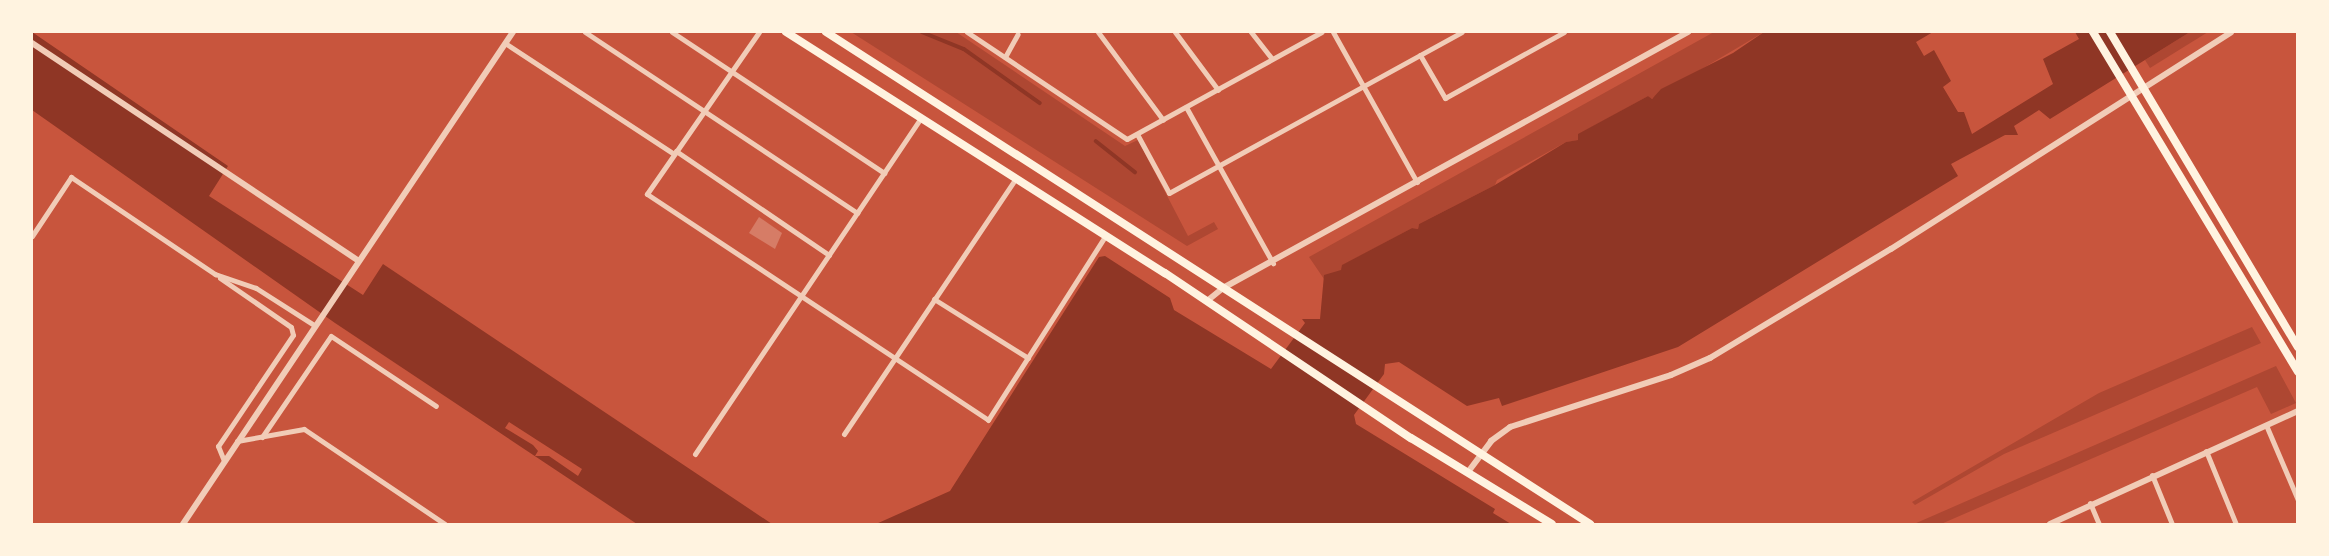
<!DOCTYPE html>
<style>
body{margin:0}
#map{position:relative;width:2329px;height:556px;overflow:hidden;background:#c8553d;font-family:"Open Sans",sans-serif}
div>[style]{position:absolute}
.green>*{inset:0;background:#ae4732}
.water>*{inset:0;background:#8f3625}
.pier>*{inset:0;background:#c8553d}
.stream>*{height:3.5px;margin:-1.75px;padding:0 1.75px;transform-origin:1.75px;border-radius:1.75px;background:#8f3625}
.building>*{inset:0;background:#d67c66}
.minor>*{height:5px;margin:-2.5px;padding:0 2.5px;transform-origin:2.5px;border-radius:2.5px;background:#f1ccb7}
.tertiary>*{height:6px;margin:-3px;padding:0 3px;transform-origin:3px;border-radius:3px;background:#f1ccb7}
.primary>*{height:8px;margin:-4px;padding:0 4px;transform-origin:4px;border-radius:4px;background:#fff3e0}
.trunk>*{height:8px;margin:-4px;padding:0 4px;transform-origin:4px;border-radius:4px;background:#fff3e0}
span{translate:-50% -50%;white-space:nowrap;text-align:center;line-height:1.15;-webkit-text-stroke:6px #fff3e0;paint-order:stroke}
.frame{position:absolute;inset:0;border:33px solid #fff3e0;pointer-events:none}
</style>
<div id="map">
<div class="green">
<div style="clip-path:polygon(851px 32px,956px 32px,1125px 146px,1138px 140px,1188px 236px,1214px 222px,1218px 229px,1187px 246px)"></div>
<div style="clip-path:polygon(1714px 32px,1764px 32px,1651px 99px,1648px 96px,1579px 134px,1579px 140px,1566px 142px,1497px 180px,1495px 185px,1419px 224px,1418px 229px,1412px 228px,1343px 265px,1341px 271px,1324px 279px,1309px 257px)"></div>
<div style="clip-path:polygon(2190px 32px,2208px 32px,2150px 68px,2145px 60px)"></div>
<div style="clip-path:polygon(2252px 327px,2261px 343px,2004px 454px,1915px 505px,1912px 502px,2099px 393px)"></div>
<div style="clip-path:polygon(2276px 366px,2296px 403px,2271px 414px,2257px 387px,1941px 524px,1914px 524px)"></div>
</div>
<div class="water">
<div style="clip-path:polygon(32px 32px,228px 166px,209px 196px,363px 295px,383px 264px,772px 524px,637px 524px,335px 323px,32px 110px)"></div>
<div style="clip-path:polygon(1764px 32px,1933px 32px,1916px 42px,1924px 56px,1934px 50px,1951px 81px,1943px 87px,1958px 112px,1964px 112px,1972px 134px,2053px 84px,2043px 59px,2079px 39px,2075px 32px,2190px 32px,2050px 119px,2039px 110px,2014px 126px,2018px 135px,2005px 135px,1951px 164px,1958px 176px,1678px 347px,1502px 406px,1499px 398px,1467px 406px,1399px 362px,1385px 364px,1384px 374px,1354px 415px,1356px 424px,1495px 509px,1493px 513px,1511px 524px,876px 524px,950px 491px,1099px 257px,1105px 256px,1170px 298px,1174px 310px,1271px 369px,1305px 323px,1302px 319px,1320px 319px,1324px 275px,1341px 270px,1342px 265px,1412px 228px,1418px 229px,1419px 224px,1495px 185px,1566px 142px,1578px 140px,1578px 134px,1648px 96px,1652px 99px,1661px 89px,1733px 53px)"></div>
</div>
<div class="pier">
<div style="clip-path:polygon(509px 422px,582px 469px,578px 476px,549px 456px,535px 456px,538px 451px,533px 445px,505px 428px)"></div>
</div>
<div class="stream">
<div style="left:922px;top:32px;width:45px;rotate:22deg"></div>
<div style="left:964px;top:49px;width:93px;rotate:35.4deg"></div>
<div style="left:1096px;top:141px;width:50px;rotate:38.5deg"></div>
</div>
<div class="building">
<div style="clip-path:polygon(759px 217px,782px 233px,775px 249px,749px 233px)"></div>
</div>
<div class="minor">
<div style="left:585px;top:32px;width:327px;rotate:33.6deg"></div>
<div style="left:672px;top:32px;width:255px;rotate:33.6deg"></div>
<div style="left:759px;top:32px;width:197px;rotate:124.7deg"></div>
<div style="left:647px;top:194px;width:409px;rotate:33.5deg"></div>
<div style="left:988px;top:420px;width:218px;rotate:-57.5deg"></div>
<div style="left:967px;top:32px;width:192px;rotate:33.8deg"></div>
<div style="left:1127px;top:139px;width:222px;rotate:-28.8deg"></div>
<div style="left:1098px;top:32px;width:109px;rotate:53.5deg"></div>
<div style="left:1175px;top:32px;width:72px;rotate:53.4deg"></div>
<div style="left:1251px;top:32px;width:34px;rotate:52deg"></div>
<div style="left:1333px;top:32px;width:172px;rotate:60.8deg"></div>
<div style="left:505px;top:43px;width:202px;rotate:33.3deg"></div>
<div style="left:1420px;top:55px;width:50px;rotate:59.8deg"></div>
<div style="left:1445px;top:98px;width:136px;rotate:-29deg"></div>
<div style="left:1005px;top:57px;width:26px;rotate:-61deg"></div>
<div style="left:1186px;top:107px;width:179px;rotate:60.9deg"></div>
<div style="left:1137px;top:134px;width:67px;rotate:61.5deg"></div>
<div style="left:1169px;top:193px;width:334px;rotate:-28.8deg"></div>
<div style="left:676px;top:151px;width:185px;rotate:34.2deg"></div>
<div style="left:32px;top:236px;width:71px;rotate:-56.5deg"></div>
<div style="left:71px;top:177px;width:174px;rotate:34deg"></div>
<div style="left:215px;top:274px;width:43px;rotate:18.9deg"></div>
<div style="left:256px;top:288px;width:69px;rotate:32.5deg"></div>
<div style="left:220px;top:278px;width:86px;rotate:34.6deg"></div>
<div style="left:291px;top:327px;width:8px;rotate:76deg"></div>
<div style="left:293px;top:335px;width:134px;rotate:124deg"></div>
<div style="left:218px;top:446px;width:16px;rotate:68deg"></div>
<div style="left:934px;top:299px;width:111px;rotate:32.1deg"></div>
<div style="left:2266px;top:425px;width:82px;rotate:66.9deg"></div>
<div style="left:844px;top:434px;width:308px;rotate:-56.1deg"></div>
<div style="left:262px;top:437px;width:122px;rotate:-55.7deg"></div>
<div style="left:331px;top:336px;width:126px;rotate:33.7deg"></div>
<div style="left:237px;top:441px;width:68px;rotate:-10.2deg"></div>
<div style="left:304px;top:429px;width:170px;rotate:34deg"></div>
<div style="left:2206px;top:451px;width:79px;rotate:67.7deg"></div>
<div style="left:695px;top:454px;width:405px;rotate:-56.1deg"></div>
<div style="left:2152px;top:475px;width:53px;rotate:67.8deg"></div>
<div style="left:2090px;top:503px;width:23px;rotate:67deg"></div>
</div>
<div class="tertiary">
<div style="left:32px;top:43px;width:391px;rotate:33.7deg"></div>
<div style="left:1207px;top:301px;width:21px;rotate:-39deg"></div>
<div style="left:1223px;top:288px;width:531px;rotate:-28.83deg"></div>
<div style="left:1468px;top:472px;width:39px;rotate:-53deg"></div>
<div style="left:1491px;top:441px;width:24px;rotate:-36deg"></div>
<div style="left:1510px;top:427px;width:169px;rotate:-17.9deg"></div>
<div style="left:1671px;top:375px;width:43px;rotate:-23.6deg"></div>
<div style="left:1710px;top:358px;width:211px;rotate:-31.1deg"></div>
<div style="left:1891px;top:249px;width:403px;rotate:-32.5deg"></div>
<div style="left:183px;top:524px;width:592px;rotate:-56.15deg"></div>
<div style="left:2050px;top:524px;width:273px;rotate:-24.5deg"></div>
</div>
<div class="primary">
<div style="left:786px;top:32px;width:449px;rotate:32.5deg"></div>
<div style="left:1165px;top:273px;width:296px;rotate:33.9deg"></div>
<div style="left:1411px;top:438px;width:165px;rotate:31.4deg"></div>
<div style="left:826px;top:32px;width:909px;rotate:32.78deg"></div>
</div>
<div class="trunk">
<div style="left:2093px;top:32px;width:397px;rotate:58.9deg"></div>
<div style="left:2110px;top:32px;width:367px;rotate:59.2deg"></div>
</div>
<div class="frame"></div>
</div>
